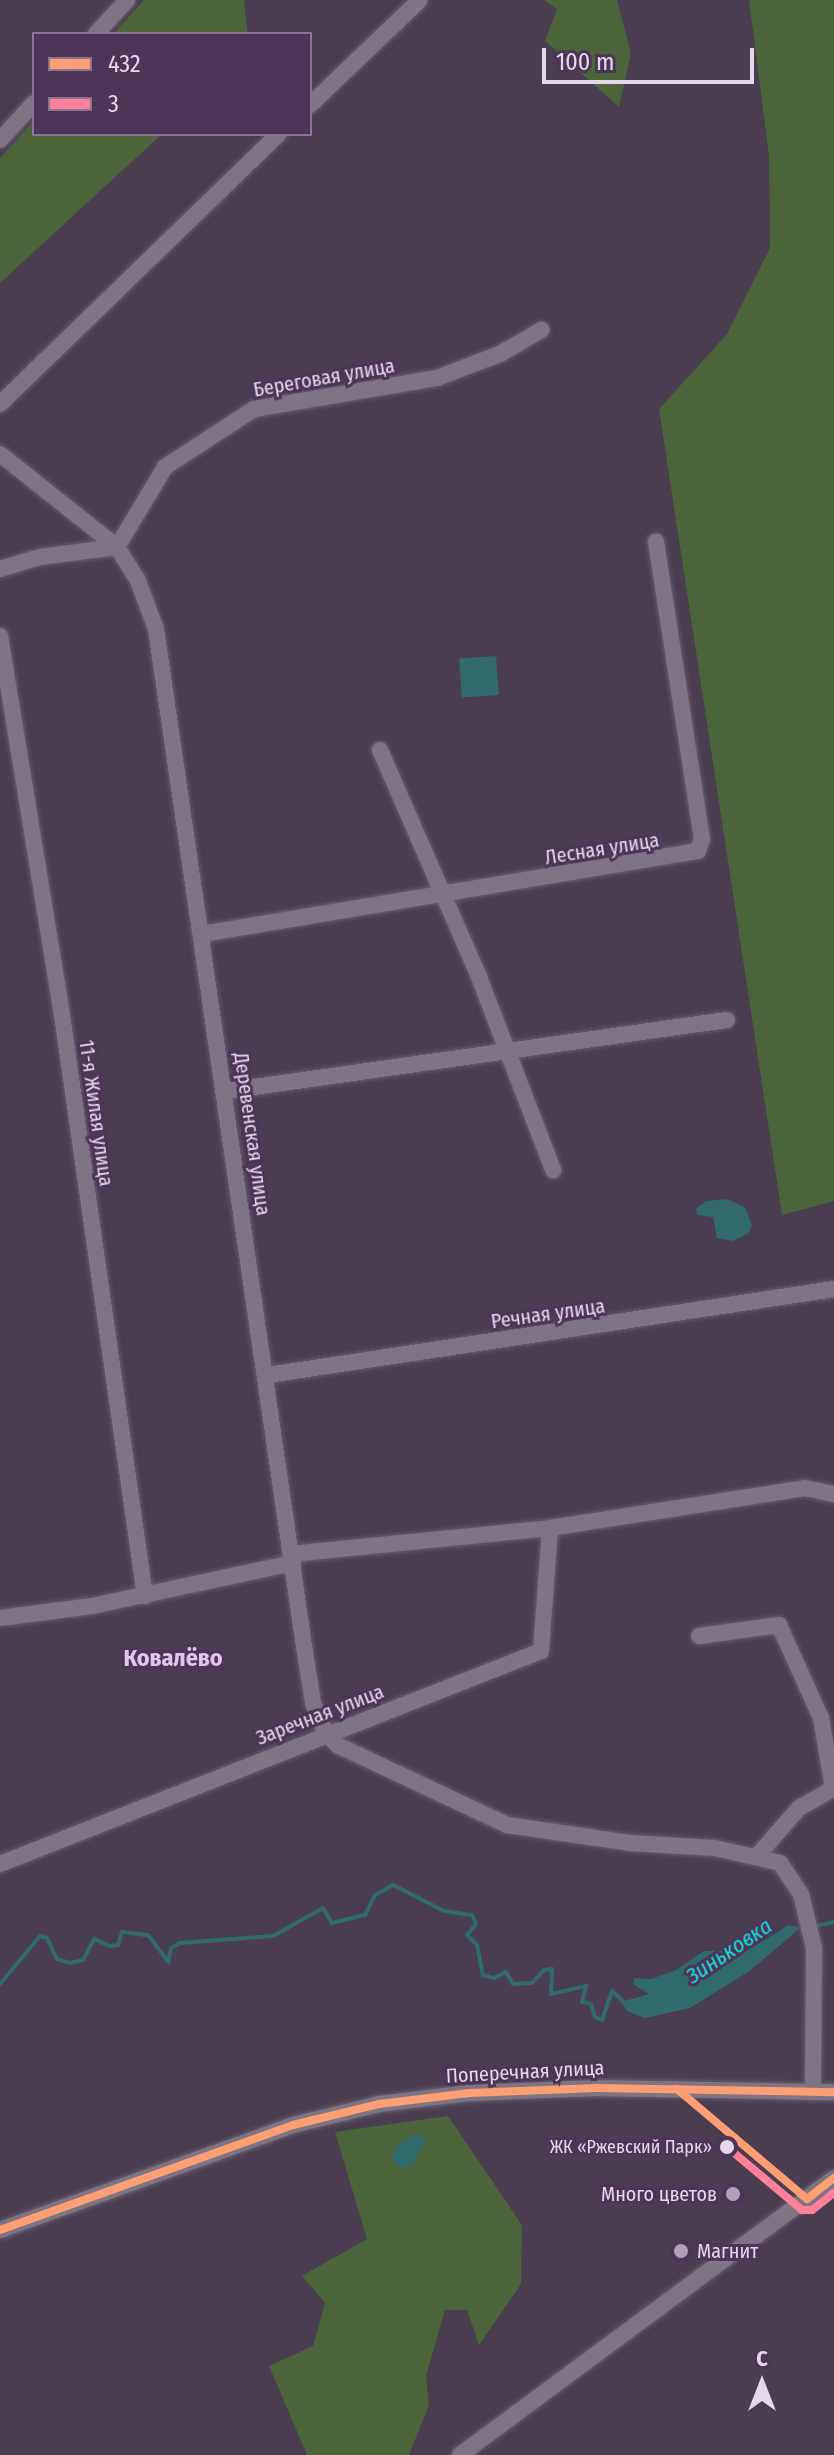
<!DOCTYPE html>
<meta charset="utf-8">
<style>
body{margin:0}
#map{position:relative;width:834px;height:2455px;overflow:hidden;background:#493d4f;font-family:"Fira Sans Condensed",sans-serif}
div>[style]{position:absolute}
.green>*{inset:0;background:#4c643a}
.water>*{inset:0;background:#316a6b;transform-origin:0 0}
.stream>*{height:4px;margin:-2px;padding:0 2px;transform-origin:2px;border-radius:2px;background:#316a6b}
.roads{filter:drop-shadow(0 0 2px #665c6c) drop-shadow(0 0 2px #665c6c)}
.street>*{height:16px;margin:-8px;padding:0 8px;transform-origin:8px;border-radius:8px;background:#7e7483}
.bus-1>*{height:8px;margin:-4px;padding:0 4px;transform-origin:4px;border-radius:4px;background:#fd9f72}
.bus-2>*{height:8px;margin:-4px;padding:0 4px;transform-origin:4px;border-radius:4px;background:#ff8098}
.dots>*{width:22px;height:22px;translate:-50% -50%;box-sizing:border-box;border:4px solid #4c3557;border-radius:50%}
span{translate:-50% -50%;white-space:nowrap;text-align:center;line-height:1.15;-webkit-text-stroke:6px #4c3557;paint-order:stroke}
.bus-label{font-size:18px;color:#e5d8ed}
.right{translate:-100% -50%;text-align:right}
.street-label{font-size:20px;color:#e5d8ed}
.poi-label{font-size:20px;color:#e5d8ed}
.left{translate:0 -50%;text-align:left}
.water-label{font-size:22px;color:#17e0de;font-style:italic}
.quarter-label{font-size:24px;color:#e0c5ee;font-weight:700}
.legend{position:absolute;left:32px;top:32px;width:280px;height:104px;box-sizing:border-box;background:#4c3557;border:2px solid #897693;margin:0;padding:10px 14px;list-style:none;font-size:24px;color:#e5d8ed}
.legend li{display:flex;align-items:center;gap:16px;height:40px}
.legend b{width:40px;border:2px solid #897693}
.north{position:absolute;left:722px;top:2343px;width:80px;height:80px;-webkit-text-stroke:6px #4c3557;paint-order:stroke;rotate:0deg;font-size:22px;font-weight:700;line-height:32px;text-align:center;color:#e5d8ed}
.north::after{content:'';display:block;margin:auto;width:28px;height:36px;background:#e5d8ed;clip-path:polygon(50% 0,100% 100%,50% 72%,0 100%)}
.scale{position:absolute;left:542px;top:48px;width:212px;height:36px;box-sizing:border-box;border:4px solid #e5d8ed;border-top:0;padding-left:10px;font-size:24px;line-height:28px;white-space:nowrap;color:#e5d8ed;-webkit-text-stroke:6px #4c3557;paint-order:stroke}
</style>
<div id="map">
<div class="green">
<div style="clip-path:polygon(144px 0,244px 0,248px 34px,113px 34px)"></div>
<div style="clip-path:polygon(544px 0,617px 0,631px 53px,619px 107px,545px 41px,557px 9px)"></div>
<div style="clip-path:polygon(749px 0,834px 0,834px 1201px,782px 1215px,659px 409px,727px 334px,770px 248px,769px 156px)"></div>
<div style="clip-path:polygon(34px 121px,34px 134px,162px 134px,0 283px,0 158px)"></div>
<div style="clip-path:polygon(448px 2116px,522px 2225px,521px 2284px,479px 2345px,467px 2310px,445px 2310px,426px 2376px,429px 2405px,409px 2455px,307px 2455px,269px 2366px,313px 2346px,325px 2303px,302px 2276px,367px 2239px,335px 2132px)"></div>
</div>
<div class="water">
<div style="left:496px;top:656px;width:39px;height:37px;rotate:86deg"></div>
<div style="clip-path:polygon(728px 1199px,745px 1208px,752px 1225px,749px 1233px,733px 1241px,717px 1238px,713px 1217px,697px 1215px,696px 1209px,706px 1201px)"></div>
<div style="clip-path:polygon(789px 1925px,800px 1928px,751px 1970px,690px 2008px,645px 2018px,627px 2011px,621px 2002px,649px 1994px,633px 1984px,634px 1978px,651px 1979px,676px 1970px,704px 1951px,746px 1951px)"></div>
<div style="clip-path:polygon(422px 2134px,426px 2141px,413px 2165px,400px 2168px,391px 2159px,395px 2148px,407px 2137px)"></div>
</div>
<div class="stream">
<div style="left:816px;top:1926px;width:18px;rotate:-13deg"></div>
<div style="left:0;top:1984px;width:62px;rotate:-50.2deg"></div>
<div style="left:40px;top:1936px;width:7px;rotate:16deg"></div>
<div style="left:47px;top:1938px;width:23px;rotate:65deg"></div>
<div style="left:57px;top:1959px;width:14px;rotate:17deg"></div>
<div style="left:70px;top:1963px;width:13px;rotate:-13deg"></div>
<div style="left:83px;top:1960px;width:24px;rotate:-62deg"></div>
<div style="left:94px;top:1939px;width:17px;rotate:24deg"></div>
<div style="left:110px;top:1946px;width:8px;rotate:-7deg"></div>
<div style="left:118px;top:1945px;width:14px;rotate:-73deg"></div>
<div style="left:122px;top:1932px;width:26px;rotate:7deg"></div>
<div style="left:148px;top:1935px;width:34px;rotate:53deg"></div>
<div style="left:168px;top:1962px;width:14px;rotate:-78deg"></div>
<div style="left:171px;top:1948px;width:10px;rotate:-29deg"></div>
<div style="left:180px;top:1943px;width:93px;rotate:-4.3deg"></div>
<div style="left:273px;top:1936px;width:57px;rotate:-29.2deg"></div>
<div style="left:323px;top:1908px;width:17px;rotate:59deg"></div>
<div style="left:332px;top:1923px;width:34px;rotate:-14deg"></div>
<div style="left:365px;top:1915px;width:22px;rotate:-63deg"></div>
<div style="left:375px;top:1895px;width:21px;rotate:-29deg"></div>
<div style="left:393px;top:1885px;width:57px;rotate:27deg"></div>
<div style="left:444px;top:1911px;width:28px;rotate:8deg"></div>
<div style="left:472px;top:1915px;width:10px;rotate:66deg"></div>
<div style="left:476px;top:1924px;width:14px;rotate:129deg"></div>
<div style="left:467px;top:1935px;width:14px;rotate:45deg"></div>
<div style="left:477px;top:1945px;width:31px;rotate:79deg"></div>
<div style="left:483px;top:1975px;width:11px;rotate:15deg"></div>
<div style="left:494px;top:1978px;width:13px;rotate:-27deg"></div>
<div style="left:506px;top:1972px;width:14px;rotate:60deg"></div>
<div style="left:513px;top:1984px;width:19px;rotate:-3deg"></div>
<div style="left:532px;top:1983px;width:18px;rotate:-47deg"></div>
<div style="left:544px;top:1970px;width:8px;rotate:-7deg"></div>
<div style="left:552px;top:1969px;width:25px;rotate:92deg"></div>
<div style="left:551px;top:1994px;width:36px;rotate:-13deg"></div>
<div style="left:586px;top:1986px;width:16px;rotate:104deg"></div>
<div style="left:582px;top:2002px;width:9px;rotate:13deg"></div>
<div style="left:591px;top:2004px;width:14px;rotate:73deg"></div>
<div style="left:595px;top:2017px;width:8px;rotate:23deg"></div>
<div style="left:602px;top:2020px;width:31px;rotate:-71deg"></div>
<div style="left:612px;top:1991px;width:18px;rotate:43deg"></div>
</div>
<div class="roads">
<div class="street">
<div style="left:96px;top:34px;width:46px;rotate:-47.6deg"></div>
<div style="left:310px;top:105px;width:151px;rotate:-43.7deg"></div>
<div style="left:0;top:140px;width:50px;rotate:-47.4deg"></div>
<div style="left:0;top:404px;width:388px;rotate:-44.1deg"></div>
<div style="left:0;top:454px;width:149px;rotate:38.5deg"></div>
<div style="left:117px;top:547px;width:40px;rotate:58deg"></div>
<div style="left:138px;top:581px;width:51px;rotate:69.4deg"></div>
<div style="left:156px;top:629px;width:1028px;rotate:81.72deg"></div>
<div style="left:304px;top:1646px;width:58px;rotate:81deg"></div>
<div style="left:313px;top:1703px;width:34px;rotate:67deg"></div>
<div style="left:326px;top:1734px;width:18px;rotate:43deg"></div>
<div style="left:339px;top:1746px;width:186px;rotate:25.2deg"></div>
<div style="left:507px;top:1825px;width:124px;rotate:8.3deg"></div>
<div style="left:630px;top:1843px;width:85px;rotate:3.4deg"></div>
<div style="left:715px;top:1848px;width:67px;rotate:13deg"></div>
<div style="left:780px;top:1863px;width:37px;rotate:56deg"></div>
<div style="left:801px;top:1894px;width:56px;rotate:76.5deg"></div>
<div style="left:814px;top:1948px;width:144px;rotate:90.4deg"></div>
<div style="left:117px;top:547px;width:93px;rotate:-59deg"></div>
<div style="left:165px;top:467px;width:106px;rotate:-33.1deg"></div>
<div style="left:254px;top:409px;width:186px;rotate:-9.6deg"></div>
<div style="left:437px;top:378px;width:67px;rotate:-20.9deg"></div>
<div style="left:500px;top:354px;width:48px;rotate:-30.3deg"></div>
<div style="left:0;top:569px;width:42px;rotate:-16.7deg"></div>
<div style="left:40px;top:557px;width:78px;rotate:-7.4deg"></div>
<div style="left:0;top:636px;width:384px;rotate:80.7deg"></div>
<div style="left:62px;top:1015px;width:587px;rotate:81.87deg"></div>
<div style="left:380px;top:750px;width:248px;rotate:66.4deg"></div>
<div style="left:479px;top:977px;width:207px;rotate:69deg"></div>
<div style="left:202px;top:934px;width:503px;rotate:-9.5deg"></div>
<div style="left:698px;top:851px;width:13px;rotate:-72deg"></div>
<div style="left:702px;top:839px;width:301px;rotate:-98.8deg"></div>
<div style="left:226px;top:1091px;width:506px;rotate:-8.07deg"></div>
<div style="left:268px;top:1375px;width:572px;rotate:-8.64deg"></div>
<div style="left:291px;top:1554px;width:260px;rotate:-5.7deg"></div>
<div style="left:550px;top:1528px;width:258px;rotate:-8.9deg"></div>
<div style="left:805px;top:1488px;width:30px;rotate:12deg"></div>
<div style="left:0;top:1618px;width:93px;rotate:-7.4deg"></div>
<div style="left:92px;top:1606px;width:206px;rotate:-12.1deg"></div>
<div style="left:699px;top:1636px;width:81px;rotate:-7.8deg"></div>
<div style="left:779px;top:1625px;width:102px;rotate:65.7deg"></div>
<div style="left:821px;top:1718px;width:71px;rotate:80.3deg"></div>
<div style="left:758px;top:1855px;width:62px;rotate:-48.9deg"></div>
<div style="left:799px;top:1808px;width:40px;rotate:-29.7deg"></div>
<div style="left:0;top:1864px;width:581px;rotate:-21.49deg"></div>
<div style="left:541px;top:1651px;width:123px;rotate:-85.8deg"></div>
<div style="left:0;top:2230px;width:311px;rotate:-19.7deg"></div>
<div style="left:293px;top:2125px;width:89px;rotate:-13.7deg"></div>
<div style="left:379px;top:2104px;width:91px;rotate:-7deg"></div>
<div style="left:469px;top:2093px;width:128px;rotate:-2.2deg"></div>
<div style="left:597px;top:2088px;width:237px;rotate:1deg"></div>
<div style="left:460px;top:2455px;width:465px;rotate:-36.5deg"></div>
</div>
</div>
<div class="bus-1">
<div style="left:677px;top:2089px;width:170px;rotate:40.2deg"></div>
<div style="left:807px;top:2199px;width:34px;rotate:-38deg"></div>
<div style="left:0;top:2230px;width:311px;rotate:-19.7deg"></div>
<div style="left:293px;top:2125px;width:89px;rotate:-13.7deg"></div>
<div style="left:379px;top:2104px;width:91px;rotate:-7deg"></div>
<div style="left:469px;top:2093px;width:128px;rotate:-2.2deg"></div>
<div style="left:597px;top:2088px;width:237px;rotate:1deg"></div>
</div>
<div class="bus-2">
<div style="left:727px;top:2147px;width:98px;rotate:40deg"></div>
<div style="left:802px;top:2210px;width:10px"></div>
<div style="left:812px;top:2210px;width:28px;rotate:-38deg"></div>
</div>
<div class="dots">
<div style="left:727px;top:2147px;background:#e5d8ed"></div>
<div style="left:733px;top:2194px;background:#aea2b6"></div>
<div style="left:681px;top:2251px;background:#aea2b6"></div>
</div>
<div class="bus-label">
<span class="right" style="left:712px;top:2147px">ЖК «Ржевский Парк»</span>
</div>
<div class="street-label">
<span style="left:324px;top:378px;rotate:-10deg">Береговая улица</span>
<span style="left:602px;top:849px;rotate:-9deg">Лесная улица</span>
<span style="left:96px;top:1113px;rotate:82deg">11-я Жилая улица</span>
<span style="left:252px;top:1134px;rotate:82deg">Деревенская улица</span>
<span style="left:548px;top:1314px;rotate:-8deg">Речная улица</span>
<span style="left:320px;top:1715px;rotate:-21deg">Заречная улица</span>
<span style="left:525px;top:2072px;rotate:-3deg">Поперечная улица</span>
</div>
<div class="poi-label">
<span class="right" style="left:717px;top:2194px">Много цветов</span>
<span class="left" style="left:697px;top:2251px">Магнит</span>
</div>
<div class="water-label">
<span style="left:729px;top:1951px;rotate:-34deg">Зиньковка</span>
</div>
<div class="quarter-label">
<span style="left:173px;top:1659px">Ковалёво</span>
</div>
<ul class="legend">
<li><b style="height:10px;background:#fd9f72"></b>432</li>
<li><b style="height:10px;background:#ff8098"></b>3</li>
</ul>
<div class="north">С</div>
<div class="scale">100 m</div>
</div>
